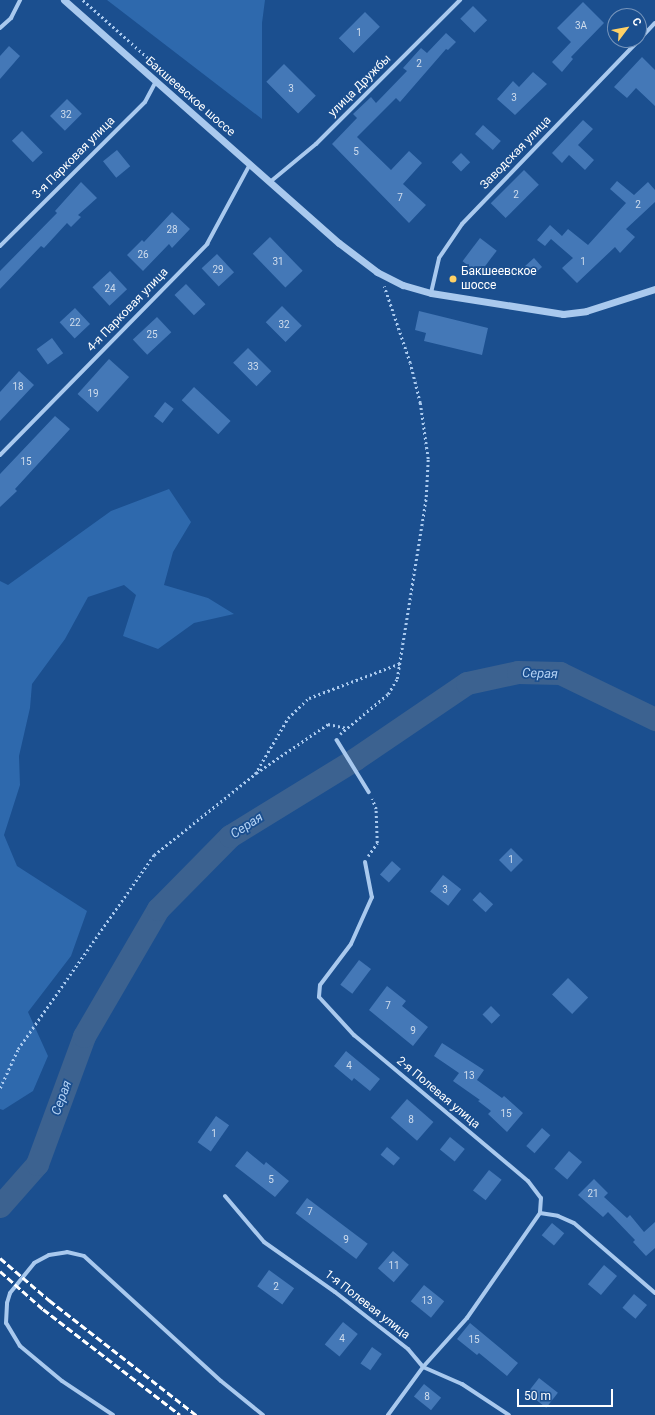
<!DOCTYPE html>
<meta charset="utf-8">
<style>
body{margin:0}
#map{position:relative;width:655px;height:1415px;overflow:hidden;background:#1b4f8f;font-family:Roboto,sans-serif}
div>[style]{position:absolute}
.green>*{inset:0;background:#2e69ad}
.river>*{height:23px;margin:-11.5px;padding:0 11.5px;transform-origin:11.5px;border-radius:11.5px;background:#3c6290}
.building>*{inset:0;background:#4478b7;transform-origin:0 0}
.path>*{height:2.5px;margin-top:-1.25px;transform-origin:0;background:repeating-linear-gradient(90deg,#a9c9ee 0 2px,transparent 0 5px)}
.pedestrian>*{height:3.5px;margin:-1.75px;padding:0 1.75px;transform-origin:1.75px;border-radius:1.75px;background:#a9c9ee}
.minor>*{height:4px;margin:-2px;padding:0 2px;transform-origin:2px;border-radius:2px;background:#a9c9ee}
.tertiary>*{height:7px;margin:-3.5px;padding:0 3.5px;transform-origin:3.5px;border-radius:3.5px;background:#a9c9ee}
.rail>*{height:3px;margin-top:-1.5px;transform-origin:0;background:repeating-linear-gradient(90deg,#fff 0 7px,transparent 0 10px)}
.dots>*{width:11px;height:11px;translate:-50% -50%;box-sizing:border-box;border:2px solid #1b4f8f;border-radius:50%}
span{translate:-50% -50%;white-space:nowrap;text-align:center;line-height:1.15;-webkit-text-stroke:3.5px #1b4f8f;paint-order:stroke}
.number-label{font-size:10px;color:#d0dded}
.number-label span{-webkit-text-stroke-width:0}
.street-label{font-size:12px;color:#fff}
.poi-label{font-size:12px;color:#fff}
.left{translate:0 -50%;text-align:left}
.water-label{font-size:13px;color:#b5d3f5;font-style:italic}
.north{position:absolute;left:607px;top:8px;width:40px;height:40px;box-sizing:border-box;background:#1b4f8f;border:1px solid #7695bc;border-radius:50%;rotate:58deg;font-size:11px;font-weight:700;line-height:16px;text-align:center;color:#fff}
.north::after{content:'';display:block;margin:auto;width:14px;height:18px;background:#ffd166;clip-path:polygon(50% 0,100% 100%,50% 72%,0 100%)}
.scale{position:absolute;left:517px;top:1389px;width:96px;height:18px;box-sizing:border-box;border:2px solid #fff;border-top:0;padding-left:5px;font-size:12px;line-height:14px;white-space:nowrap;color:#fff;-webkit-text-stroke:3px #1b4f8f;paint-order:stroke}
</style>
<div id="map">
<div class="green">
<div style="clip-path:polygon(107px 0,265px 0,262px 23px,262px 119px)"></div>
<div style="clip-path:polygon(169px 489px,191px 522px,173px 552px,164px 585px,208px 598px,234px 614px,194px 623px,158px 649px,123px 636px,136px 595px,124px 585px,88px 597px,65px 639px,32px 684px,30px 708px,19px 756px,20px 785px,4px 835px,17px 866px,87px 911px,71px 956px,28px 1012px,48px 1056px,33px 1091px,3px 1110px,0 1109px,0 581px,8px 585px,111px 511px)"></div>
</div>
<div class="river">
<div style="left:0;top:1206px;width:56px;rotate:-48.6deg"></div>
<div style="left:37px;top:1164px;width:136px;rotate:-69.8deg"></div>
<div style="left:84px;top:1036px;width:147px;rotate:-59.8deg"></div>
<div style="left:158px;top:909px;width:103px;rotate:-45.4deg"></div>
<div style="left:230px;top:836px;width:147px;rotate:-31.6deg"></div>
<div style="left:355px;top:759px;width:135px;rotate:-34.2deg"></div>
<div style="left:467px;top:683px;width:52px;rotate:-12.2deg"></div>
<div style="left:518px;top:672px;width:42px;rotate:1.4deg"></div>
<div style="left:560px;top:673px;width:106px;rotate:25.8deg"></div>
</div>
<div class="building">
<div style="clip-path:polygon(583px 2px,604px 23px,571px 57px,573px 59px,562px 72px,552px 62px,571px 42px,557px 28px)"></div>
<div style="left:473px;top:6px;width:20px;height:18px;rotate:45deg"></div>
<div style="left:365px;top:12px;width:21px;height:37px;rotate:45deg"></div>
<div style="clip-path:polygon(446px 33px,456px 42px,448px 50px,446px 49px,400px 102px,396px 98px,357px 137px,391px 170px,409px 151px,422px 163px,403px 184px,426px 205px,409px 223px,332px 144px,357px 118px,353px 114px,371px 97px,376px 103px,407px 71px,403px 68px,421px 48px,427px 53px)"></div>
<div style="clip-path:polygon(9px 46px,20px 56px,0 79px,0 56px)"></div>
<div style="clip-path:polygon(642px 57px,655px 70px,655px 106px,636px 88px,627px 98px,614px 87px)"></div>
<div style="left:284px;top:64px;width:45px;height:25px;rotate:45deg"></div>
<div style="clip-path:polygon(533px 72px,547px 84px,515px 115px,497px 99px,513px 81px,519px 87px)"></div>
<div style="left:67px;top:99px;width:21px;height:24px;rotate:45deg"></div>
<div style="clip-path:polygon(583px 120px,593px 129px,578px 145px,594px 160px,585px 170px,569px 155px,562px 163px,552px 153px)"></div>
<div style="left:483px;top:125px;width:24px;height:12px;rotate:42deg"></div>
<div style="left:22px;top:131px;width:30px;height:14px;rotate:46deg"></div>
<div style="left:117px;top:150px;width:21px;height:18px;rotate:51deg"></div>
<div style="left:461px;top:153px;width:13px;height:13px;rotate:45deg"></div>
<div style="left:524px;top:170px;width:21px;height:47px;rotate:45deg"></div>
<div style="clip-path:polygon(617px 181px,634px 195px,648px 182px,655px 190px,655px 202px,626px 229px,635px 237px,620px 253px,615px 247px,577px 283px,562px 268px,573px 258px,551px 239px,545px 246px,537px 240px,550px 225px,562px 236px,568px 229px,588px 245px,626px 203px,610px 189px)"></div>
<div style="clip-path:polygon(81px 182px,97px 198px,78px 215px,81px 217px,71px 227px,67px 223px,44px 248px,41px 246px,0 289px,0 271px,57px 213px,55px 211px)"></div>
<div style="clip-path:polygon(172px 212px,190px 229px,172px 248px,169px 244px,143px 271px,127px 255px,142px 240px,144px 242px)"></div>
<div style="left:270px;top:237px;width:47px;height:24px;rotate:46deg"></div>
<div style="left:480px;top:238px;width:21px;height:29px;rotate:37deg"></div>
<div style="left:217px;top:254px;width:25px;height:21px;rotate:47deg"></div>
<div style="left:534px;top:258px;width:12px;height:13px;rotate:48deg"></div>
<div style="left:110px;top:271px;width:25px;height:24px;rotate:47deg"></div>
<div style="left:186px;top:284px;width:28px;height:16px;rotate:46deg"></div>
<div style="left:282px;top:306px;width:28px;height:23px;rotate:45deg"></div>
<div style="left:75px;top:308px;width:22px;height:21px;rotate:47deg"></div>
<div style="clip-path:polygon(419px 311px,488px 328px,482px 355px,424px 341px,426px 333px,415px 330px)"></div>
<div style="left:157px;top:317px;width:21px;height:33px;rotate:47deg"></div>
<div style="left:52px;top:338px;width:19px;height:19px;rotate:54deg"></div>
<div style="left:248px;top:348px;width:33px;height:21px;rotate:45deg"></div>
<div style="left:109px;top:359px;width:27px;height:47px;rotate:42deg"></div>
<div style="clip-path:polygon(19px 371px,34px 385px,0 421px,0 392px)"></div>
<div style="left:194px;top:387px;width:50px;height:18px;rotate:43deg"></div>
<div style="left:165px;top:402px;width:11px;height:18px;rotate:38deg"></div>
<div style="clip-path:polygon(55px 416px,70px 429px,15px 489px,17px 491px,0 507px,0 474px)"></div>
<div style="left:511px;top:848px;width:17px;height:17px;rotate:45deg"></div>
<div style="left:392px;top:861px;width:12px;height:18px;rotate:42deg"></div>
<div style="left:443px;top:875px;width:23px;height:21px;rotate:38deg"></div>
<div style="left:480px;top:892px;width:18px;height:11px;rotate:43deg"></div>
<div style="left:359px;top:960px;width:15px;height:31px;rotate:37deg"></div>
<div style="left:568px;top:978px;width:28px;height:23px;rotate:44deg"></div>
<div style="clip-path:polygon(387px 986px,406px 1001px,402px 1006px,428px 1027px,413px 1046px,369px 1010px)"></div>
<div style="left:491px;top:1006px;width:13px;height:12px;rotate:45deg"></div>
<div style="clip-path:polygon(442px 1043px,484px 1070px,477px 1080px,502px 1098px,504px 1096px,523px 1113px,507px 1132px,488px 1114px,491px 1111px,478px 1101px,480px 1100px,453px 1081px,459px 1073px,434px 1056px)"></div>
<div style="clip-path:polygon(346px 1051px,380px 1079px,370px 1091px,354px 1078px,352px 1081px,334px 1066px)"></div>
<div style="left:407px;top:1099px;width:35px;height:25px;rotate:41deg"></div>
<div style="left:216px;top:1116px;width:16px;height:32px;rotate:35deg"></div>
<div style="left:542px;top:1128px;width:11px;height:24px;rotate:41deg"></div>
<div style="left:450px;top:1137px;width:19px;height:16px;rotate:39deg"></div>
<div style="left:387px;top:1147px;width:17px;height:10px;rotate:40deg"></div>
<div style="clip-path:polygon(247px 1151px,264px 1165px,266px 1162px,289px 1181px,275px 1197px,235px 1166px)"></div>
<div style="left:569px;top:1151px;width:17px;height:23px;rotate:40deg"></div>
<div style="left:489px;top:1170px;width:16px;height:26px;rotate:38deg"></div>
<div style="clip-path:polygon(594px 1179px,608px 1193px,604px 1197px,627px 1218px,630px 1215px,644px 1232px,655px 1222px,655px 1248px,646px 1256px,633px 1242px,635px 1240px,608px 1212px,603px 1217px,578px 1195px)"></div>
<div style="left:307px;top:1198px;width:76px;height:19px;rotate:37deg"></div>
<div style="left:552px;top:1223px;width:16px;height:16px;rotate:40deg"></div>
<div style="left:393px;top:1251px;width:21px;height:23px;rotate:41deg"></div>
<div style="left:604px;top:1265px;width:17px;height:25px;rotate:40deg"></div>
<div style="left:269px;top:1270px;width:31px;height:20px;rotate:36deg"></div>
<div style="left:424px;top:1285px;width:26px;height:21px;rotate:39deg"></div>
<div style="left:634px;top:1294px;width:17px;height:18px;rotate:40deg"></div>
<div style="left:343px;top:1322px;width:19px;height:29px;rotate:39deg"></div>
<div style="clip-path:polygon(470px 1323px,518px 1363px,507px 1376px,479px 1353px,477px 1355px,457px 1339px)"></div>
<div style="left:372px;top:1347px;width:12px;height:20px;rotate:35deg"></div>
<div style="left:539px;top:1378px;width:24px;height:19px;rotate:38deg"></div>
<div style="left:424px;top:1384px;width:22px;height:16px;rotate:39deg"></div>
</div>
<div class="path">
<div style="left:83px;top:0;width:198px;rotate:41.7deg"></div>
<div style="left:340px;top:734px;width:62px;rotate:-39.8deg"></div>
<div style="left:388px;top:694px;width:17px;rotate:-59deg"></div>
<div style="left:397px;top:679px;width:184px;rotate:-80.9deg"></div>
<div style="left:426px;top:497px;width:38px;rotate:-87deg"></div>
<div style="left:428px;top:459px;width:57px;rotate:-98.1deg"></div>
<div style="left:420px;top:403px;width:41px;rotate:-104deg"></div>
<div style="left:410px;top:363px;width:81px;rotate:-108.7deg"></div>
<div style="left:256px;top:773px;width:87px;rotate:-34.2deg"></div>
<div style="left:328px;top:724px;width:19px;rotate:12deg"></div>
<div style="left:368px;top:856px;width:16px;rotate:-55deg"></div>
<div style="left:377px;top:843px;width:34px;rotate:-92deg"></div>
<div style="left:376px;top:809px;width:11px;rotate:-112deg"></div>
<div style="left:0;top:1088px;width:43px;rotate:-65.2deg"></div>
<div style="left:18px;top:1049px;width:237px;rotate:-55deg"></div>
<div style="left:154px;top:855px;width:129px;rotate:-38.7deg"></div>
<div style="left:255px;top:774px;width:65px;rotate:-59.5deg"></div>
<div style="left:288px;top:718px;width:29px;rotate:-44deg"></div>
<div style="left:309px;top:698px;width:98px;rotate:-20.8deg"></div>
</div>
<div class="pedestrian">
<div style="left:337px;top:740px;width:61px;rotate:58.4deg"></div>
</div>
<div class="minor">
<div style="left:0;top:28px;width:15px;rotate:-42deg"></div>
<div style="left:11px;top:18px;width:20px;rotate:-63deg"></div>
<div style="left:639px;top:40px;width:23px;rotate:-47deg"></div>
<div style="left:270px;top:182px;width:60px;rotate:-39.6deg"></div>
<div style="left:316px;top:144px;width:204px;rotate:-45deg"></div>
<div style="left:0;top:246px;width:204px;rotate:-44.8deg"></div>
<div style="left:145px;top:102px;width:24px;rotate:-62deg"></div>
<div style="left:431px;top:293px;width:36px;rotate:-77deg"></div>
<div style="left:439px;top:258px;width:41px;rotate:-55.9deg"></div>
<div style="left:462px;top:224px;width:255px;rotate:-46.1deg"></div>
<div style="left:0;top:455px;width:296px;rotate:-45.5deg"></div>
<div style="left:207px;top:244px;width:91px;rotate:-61.7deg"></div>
<div style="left:365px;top:862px;width:36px;rotate:79deg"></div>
<div style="left:372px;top:897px;width:51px;rotate:114.1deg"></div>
<div style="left:351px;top:944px;width:51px;rotate:127.1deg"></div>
<div style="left:320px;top:985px;width:12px;rotate:95deg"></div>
<div style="left:319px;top:997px;width:52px;rotate:47.4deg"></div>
<div style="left:354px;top:1035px;width:227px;rotate:40deg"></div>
<div style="left:528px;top:1181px;width:21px;rotate:53deg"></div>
<div style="left:541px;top:1198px;width:15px;rotate:94deg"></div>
<div style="left:540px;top:1213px;width:18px;rotate:9deg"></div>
<div style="left:558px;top:1216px;width:17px;rotate:24deg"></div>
<div style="left:574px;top:1223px;width:107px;rotate:40.8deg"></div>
<div style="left:225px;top:1196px;width:60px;rotate:49.7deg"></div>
<div style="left:264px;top:1242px;width:87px;rotate:35.2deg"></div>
<div style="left:335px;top:1292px;width:93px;rotate:38deg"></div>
<div style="left:408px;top:1349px;width:23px;rotate:50deg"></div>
<div style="left:423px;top:1367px;width:43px;rotate:23.6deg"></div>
<div style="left:462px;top:1384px;width:56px;rotate:33.4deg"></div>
<div style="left:113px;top:1415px;width:61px;rotate:-146.3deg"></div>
<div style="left:62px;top:1381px;width:55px;rotate:-140.2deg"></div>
<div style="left:20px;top:1346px;width:27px;rotate:-121deg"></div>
<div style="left:6px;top:1323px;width:20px;rotate:-87deg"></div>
<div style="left:7px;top:1303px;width:10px;rotate:-73deg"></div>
<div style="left:10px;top:1293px;width:38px;rotate:-51deg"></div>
<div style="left:34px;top:1263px;width:17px;rotate:-28deg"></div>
<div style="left:49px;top:1255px;width:18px;rotate:-9deg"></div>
<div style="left:67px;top:1252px;width:17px;rotate:13deg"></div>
<div style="left:84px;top:1256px;width:185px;rotate:42.4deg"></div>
<div style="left:221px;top:1381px;width:54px;rotate:39deg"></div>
<div style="left:388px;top:1415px;width:59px;rotate:-53.9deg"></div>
<div style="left:423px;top:1367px;width:66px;rotate:-48.1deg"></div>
<div style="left:467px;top:1318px;width:128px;rotate:-55.2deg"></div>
</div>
<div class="tertiary">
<div style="left:64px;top:0;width:367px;rotate:41.5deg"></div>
<div style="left:339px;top:243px;width:48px;rotate:37.3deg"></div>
<div style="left:377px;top:272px;width:29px;rotate:27deg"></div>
<div style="left:403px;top:285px;width:29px;rotate:16deg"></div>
<div style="left:431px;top:293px;width:134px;rotate:9deg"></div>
<div style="left:563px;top:314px;width:23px;rotate:-7deg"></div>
<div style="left:586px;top:311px;width:72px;rotate:-17.7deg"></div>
</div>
<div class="rail">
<div style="left:0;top:1258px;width:65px;rotate:40.6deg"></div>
<div style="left:49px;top:1300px;width:187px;rotate:38deg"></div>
<div style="left:0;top:1271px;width:57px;rotate:41.5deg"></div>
<div style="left:43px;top:1309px;width:173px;rotate:37.7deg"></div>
</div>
<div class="dots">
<div style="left:453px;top:279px;background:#ffd166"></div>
</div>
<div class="number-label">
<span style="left:581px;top:26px">3А</span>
<span style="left:359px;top:33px">1</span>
<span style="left:419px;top:64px">2</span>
<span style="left:291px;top:89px">3</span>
<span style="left:514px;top:98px">3</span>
<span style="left:66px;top:115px">32</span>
<span style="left:356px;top:152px">5</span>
<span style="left:516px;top:195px">2</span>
<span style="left:400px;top:198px">7</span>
<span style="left:638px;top:205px">2</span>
<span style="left:172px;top:230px">28</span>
<span style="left:143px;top:255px">26</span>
<span style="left:278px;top:262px">31</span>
<span style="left:583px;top:262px">1</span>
<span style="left:218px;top:270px">29</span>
<span style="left:110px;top:289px">24</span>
<span style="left:75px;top:323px">22</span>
<span style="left:284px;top:325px">32</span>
<span style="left:152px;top:335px">25</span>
<span style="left:253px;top:367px">33</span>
<span style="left:18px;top:387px">18</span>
<span style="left:93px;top:394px">19</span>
<span style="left:26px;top:462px">15</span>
<span style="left:511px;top:860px">1</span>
<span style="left:445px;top:890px">3</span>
<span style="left:388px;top:1006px">7</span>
<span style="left:413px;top:1031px">9</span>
<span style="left:349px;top:1066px">4</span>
<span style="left:469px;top:1076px">13</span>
<span style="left:506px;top:1114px">15</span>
<span style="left:411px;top:1120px">8</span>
<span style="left:214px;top:1134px">1</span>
<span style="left:271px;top:1180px">5</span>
<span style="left:593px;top:1194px">21</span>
<span style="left:310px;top:1212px">7</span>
<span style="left:346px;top:1240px">9</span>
<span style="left:394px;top:1266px">11</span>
<span style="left:276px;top:1287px">2</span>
<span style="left:427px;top:1301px">13</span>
<span style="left:342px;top:1339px">4</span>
<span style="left:474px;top:1340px">15</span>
<span style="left:427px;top:1397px">8</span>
</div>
<div class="street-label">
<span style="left:360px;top:86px;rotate:-45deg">улица Дружбы</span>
<span style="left:190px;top:97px;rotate:41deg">Бакшеевское шоссе</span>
<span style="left:516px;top:153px;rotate:-46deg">Заводская улица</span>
<span style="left:74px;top:158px;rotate:-45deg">3-я Парковая улица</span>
<span style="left:128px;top:310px;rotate:-46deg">4-я Парковая улица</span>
<span style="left:438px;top:1093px;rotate:40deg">2-я Полевая улица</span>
<span style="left:367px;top:1305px;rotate:38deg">1-я Полевая улица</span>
</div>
<div class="poi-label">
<span class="left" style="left:461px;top:279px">Бакшеевское<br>шоссе</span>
</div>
<div class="water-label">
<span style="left:540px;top:674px;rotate:2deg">Серая</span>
<span style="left:247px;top:826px;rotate:-33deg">Серая</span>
<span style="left:62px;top:1098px;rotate:-70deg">Серая</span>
</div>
<div class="north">С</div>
<div class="scale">50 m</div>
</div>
